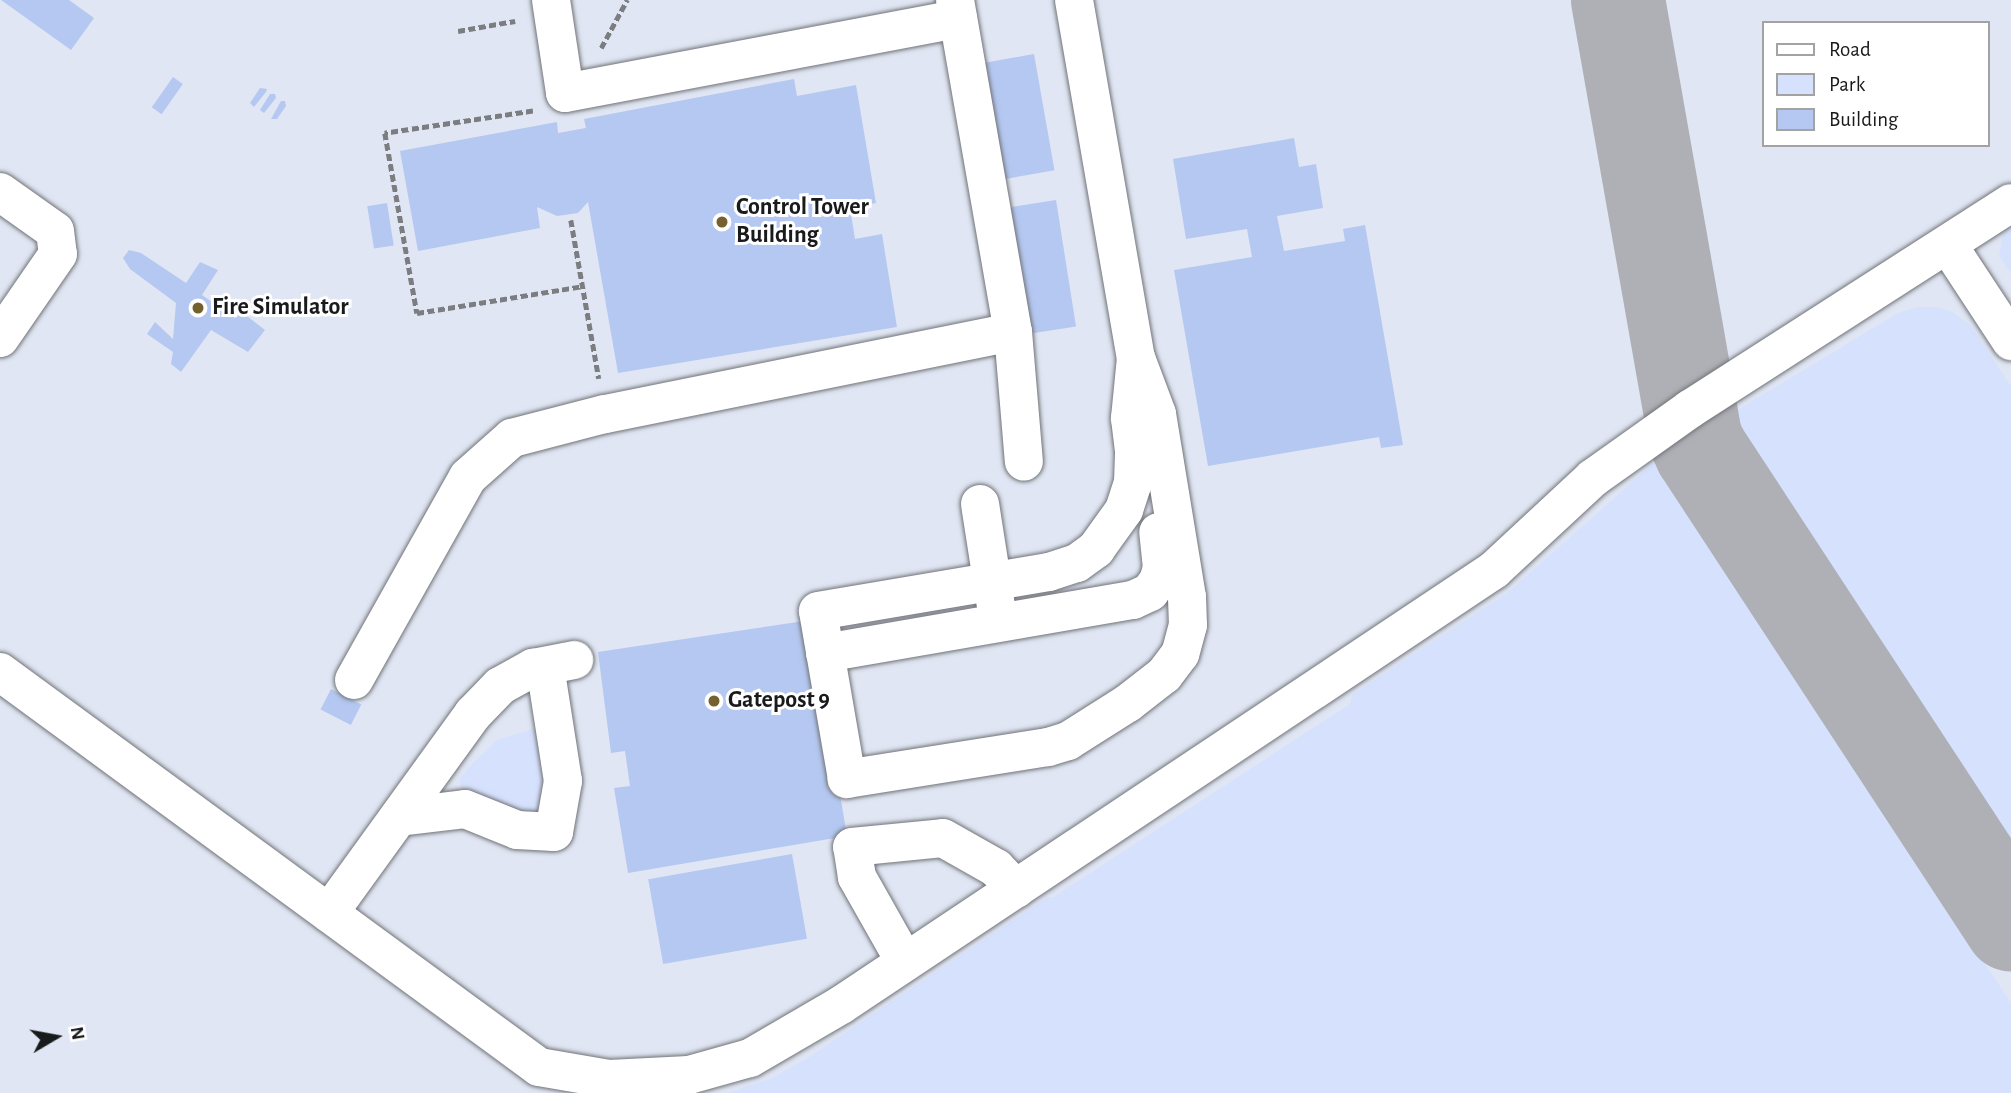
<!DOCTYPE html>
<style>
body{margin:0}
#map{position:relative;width:2011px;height:1093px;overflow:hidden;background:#f1f3f9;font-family:"Alegreya Sans",sans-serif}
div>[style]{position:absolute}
.built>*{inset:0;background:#e0e6f3}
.green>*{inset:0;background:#d6e2fd}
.taxiway>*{height:94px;margin:-47px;padding:0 47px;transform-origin:47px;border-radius:47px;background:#aeb0b5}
.building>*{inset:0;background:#b5c8f1;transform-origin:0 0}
.path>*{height:4.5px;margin-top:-2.25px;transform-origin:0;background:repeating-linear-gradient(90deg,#7c7d81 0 7px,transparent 0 10.5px)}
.roads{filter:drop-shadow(0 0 2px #717378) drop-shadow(0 0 2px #717378)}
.minor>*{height:38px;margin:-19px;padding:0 19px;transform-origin:19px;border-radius:19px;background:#fff}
.dots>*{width:19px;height:19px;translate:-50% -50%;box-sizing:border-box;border:4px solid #fff;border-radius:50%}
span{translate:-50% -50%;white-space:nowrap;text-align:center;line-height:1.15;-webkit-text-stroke:6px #fff;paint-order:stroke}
.poi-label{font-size:24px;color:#191a1c;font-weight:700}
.left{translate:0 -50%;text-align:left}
.legend{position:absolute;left:1762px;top:21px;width:228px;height:126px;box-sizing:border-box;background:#fff;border:2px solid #a3a3a4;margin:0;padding:9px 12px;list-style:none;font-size:21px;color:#191a1c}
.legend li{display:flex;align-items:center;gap:14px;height:35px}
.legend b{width:35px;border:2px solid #a3a3a4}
.north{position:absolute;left:21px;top:1002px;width:70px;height:70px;-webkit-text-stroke:5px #fff;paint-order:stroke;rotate:80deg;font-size:19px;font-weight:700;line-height:28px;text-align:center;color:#191a1c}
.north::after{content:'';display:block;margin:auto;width:24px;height:32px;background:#191a1c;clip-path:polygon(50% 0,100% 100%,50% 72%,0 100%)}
</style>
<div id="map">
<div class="built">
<div style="clip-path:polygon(evenodd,0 0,2011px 0,2011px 1093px,0 1093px,0 0,1764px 23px,1988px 23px,1988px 145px,1764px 145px,1764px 23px)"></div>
</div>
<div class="green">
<div style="clip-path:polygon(2011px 219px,2011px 274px,1999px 255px,2003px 233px)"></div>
<div style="clip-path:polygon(1917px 307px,1937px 307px,1953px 312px,1971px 326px,2011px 386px,2011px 855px,1767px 487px,1734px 412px,1898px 313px)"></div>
<div style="clip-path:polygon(1657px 460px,1670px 485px,2011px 1003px,2011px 1093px,727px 1093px,772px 1078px,809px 1057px,1048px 897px,1053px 897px,1350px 704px,1352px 695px,1507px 593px)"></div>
<div style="clip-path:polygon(536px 728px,546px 789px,538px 816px,464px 800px,459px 779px,473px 763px,497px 740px)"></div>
</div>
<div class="taxiway">
<div style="left:1618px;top:0;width:445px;rotate:80deg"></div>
<div style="left:1695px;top:438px;width:14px;rotate:65deg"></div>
<div style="left:1701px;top:451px;width:566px;rotate:56.76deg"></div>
</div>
<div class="building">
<div style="clip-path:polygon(1px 0,69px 0,94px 18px,71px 50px)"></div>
<div style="left:1034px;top:54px;width:118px;height:50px;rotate:80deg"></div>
<div style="left:173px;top:77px;width:12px;height:37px;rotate:35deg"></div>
<div style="clip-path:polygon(794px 79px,797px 96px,856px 85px,876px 203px,850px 208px,855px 239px,882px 234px,897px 327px,618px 373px,588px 202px,578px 213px,557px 216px,537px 207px,540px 228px,418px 251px,400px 151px,557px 122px,558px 133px,586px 128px,584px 119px)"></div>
<div style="clip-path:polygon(260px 88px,267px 89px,266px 92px,254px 107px,250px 103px)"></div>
<div style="clip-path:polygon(270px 94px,275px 94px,276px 98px,264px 113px,260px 110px)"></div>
<div style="clip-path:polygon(281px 101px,285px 101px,286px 106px,277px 119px,271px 119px)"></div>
<div style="clip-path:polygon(1294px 138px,1299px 167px,1316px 164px,1323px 208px,1277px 216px,1284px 251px,1345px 241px,1343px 229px,1365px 225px,1403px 445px,1381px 448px,1379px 437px,1208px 466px,1174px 270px,1252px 257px,1247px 229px,1186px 239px,1173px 159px)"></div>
<div style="left:1056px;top:200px;width:128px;height:52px;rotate:81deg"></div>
<div style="left:387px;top:203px;width:43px;height:20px;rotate:81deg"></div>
<div style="clip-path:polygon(129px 250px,141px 253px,186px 283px,200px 262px,218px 270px,202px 295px,235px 318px,243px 313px,265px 330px,248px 352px,211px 330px,181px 372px,171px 364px,173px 352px,147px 334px,155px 322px,173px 339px,176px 303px,130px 269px,123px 258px)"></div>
<div style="clip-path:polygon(811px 620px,847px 836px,628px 873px,614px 788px,630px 786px,625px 751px,611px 753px,598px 652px)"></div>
<div style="left:331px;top:689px;width:34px;height:23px;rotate:27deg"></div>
<div style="left:792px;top:854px;width:86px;height:146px;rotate:80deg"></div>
</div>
<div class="path">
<div style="left:458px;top:31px;width:58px;rotate:-10deg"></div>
<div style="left:601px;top:48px;width:55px;rotate:-61.6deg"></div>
<div style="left:533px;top:111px;width:150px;rotate:171.5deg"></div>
<div style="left:385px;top:133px;width:183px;rotate:79.9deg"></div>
<div style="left:417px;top:313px;width:168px;rotate:-9.2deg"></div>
<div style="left:571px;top:220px;width:161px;rotate:80deg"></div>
</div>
<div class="roads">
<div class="minor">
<div style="left:551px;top:0;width:94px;rotate:81.4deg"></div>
<div style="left:565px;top:93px;width:400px;rotate:-10.7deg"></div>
<div style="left:955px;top:0;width:337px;rotate:80.1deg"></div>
<div style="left:1013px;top:332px;width:130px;rotate:85.2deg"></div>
<div style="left:1074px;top:0;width:363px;rotate:80.2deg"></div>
<div style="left:1136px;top:358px;width:60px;rotate:69.4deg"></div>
<div style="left:1157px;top:414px;width:185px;rotate:80.7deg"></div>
<div style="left:1187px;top:597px;width:28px;rotate:88deg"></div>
<div style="left:1188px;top:625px;width:30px;rotate:105deg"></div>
<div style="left:1180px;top:654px;width:26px;rotate:127deg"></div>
<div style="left:1164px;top:675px;width:46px;rotate:142.1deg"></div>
<div style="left:1128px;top:703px;width:71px;rotate:147.7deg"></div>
<div style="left:1068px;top:741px;width:21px;rotate:163deg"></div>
<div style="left:1048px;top:747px;width:204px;rotate:171deg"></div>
<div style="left:847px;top:779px;width:170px;rotate:-99.8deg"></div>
<div style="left:818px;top:611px;width:234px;rotate:-9.6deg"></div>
<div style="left:1049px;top:572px;width:29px;rotate:-18deg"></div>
<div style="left:1077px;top:563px;width:24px;rotate:-36deg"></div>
<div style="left:1096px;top:549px;width:48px;rotate:-54.3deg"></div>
<div style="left:1124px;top:510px;width:28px;rotate:-72deg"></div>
<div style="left:1133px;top:483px;width:32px;rotate:-88deg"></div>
<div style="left:1134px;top:451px;width:33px;rotate:-97deg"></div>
<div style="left:1130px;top:418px;width:60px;rotate:-84.3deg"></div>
<div style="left:0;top:192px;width:67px;rotate:35.3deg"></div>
<div style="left:55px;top:231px;width:23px;rotate:83deg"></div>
<div style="left:58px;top:254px;width:102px;rotate:124.6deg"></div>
<div style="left:1948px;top:245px;width:115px;rotate:56.7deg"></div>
<div style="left:980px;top:504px;width:103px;rotate:81.1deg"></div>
<div style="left:825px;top:653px;width:313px;rotate:-9.8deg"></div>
<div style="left:1133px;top:600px;width:19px;rotate:-25deg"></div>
<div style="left:1150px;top:592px;width:14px;rotate:-54deg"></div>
<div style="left:1158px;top:581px;width:14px;rotate:-73deg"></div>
<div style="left:1162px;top:568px;width:36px;rotate:-96deg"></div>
<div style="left:0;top:672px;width:668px;rotate:36.24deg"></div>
<div style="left:539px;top:1067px;width:71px;rotate:9.7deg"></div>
<div style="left:609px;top:1079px;width:80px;rotate:-2.9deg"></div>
<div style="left:689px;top:1075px;width:63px;rotate:-15.6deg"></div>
<div style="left:750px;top:1058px;width:105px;rotate:-30.2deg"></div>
<div style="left:841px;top:1005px;width:785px;rotate:-33.67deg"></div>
<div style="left:1494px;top:570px;width:135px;rotate:-42.9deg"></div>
<div style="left:1593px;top:478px;width:119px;rotate:-35.4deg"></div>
<div style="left:1690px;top:409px;width:381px;rotate:-32.7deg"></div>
<div style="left:354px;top:680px;width:233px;rotate:-60.7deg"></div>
<div style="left:468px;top:477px;width:59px;rotate:-41.6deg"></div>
<div style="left:512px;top:438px;width:96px;rotate:-14.5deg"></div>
<div style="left:605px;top:414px;width:416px;rotate:-11.4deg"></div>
<div style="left:399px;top:817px;width:66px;rotate:-6.9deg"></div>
<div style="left:465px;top:809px;width:56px;rotate:22deg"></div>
<div style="left:517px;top:830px;width:37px;rotate:3deg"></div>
<div style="left:554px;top:832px;width:52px;rotate:-80deg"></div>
<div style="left:563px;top:781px;width:116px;rotate:-98.9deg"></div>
<div style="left:329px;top:913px;width:246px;rotate:-54.1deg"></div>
<div style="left:473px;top:714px;width:39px;rotate:-46deg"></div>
<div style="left:500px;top:686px;width:38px;rotate:-29deg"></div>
<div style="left:533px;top:668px;width:42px;rotate:-11deg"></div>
<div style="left:905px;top:962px;width:98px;rotate:-119.5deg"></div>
<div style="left:857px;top:877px;width:30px;rotate:-99deg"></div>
<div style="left:852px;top:847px;width:91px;rotate:-5.6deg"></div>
<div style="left:943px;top:838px;width:61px;rotate:29.5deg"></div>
<div style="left:996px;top:868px;width:29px;rotate:46deg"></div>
</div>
</div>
<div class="dots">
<div style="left:722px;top:222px;background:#75602f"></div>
<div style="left:198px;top:308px;background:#75602f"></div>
<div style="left:714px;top:701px;background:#75602f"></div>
</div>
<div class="poi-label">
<span class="left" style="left:736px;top:222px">Control Tower<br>Building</span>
<span class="left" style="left:212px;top:308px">Fire Simulator</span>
<span class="left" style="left:728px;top:701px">Gatepost 9</span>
</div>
<ul class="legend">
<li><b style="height:9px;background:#fff"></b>Road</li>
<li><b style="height:19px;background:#d6e2fd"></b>Park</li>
<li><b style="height:19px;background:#b5c8f1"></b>Building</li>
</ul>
<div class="north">N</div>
</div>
